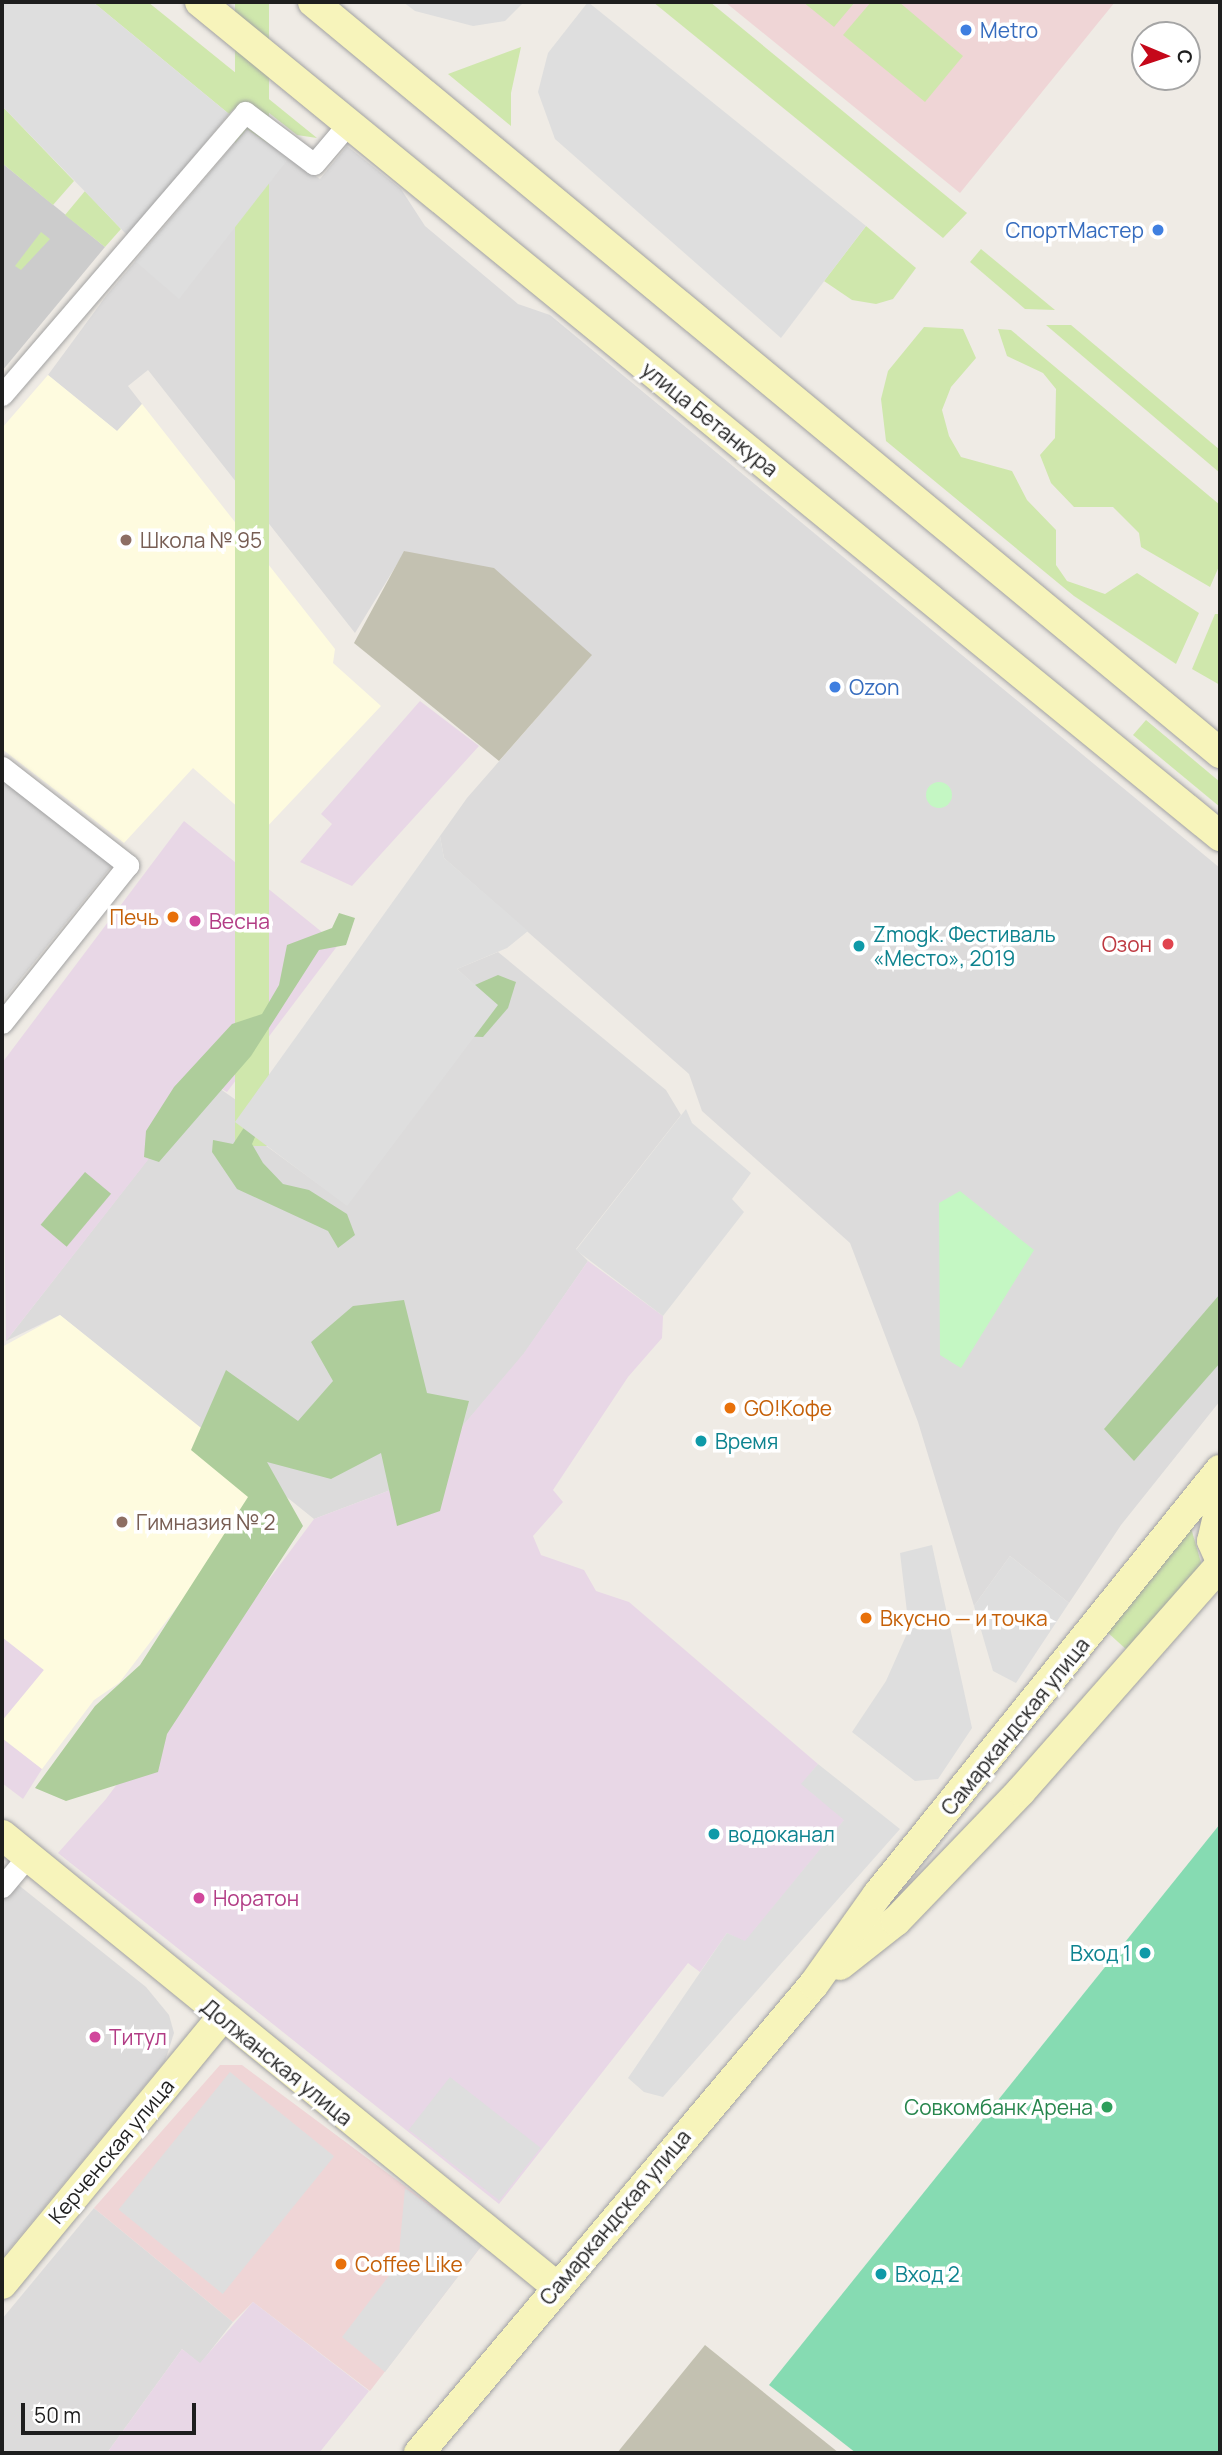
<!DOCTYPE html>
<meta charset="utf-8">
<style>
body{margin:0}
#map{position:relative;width:1222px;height:2455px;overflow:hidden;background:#efebe5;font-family:Manrope,sans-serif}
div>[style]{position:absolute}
.residential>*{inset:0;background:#dcdbdb}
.commercial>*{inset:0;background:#efd5d6}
.industrial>*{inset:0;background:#e8d7e6}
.education>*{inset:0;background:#fefbdf}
.religious>*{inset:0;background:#ccc}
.construction>*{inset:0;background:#c3c1b1}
.grass>*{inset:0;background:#cfe7ac;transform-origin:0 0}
.forest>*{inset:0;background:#aecd9b;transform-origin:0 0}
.park>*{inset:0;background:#c4f7c3}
.round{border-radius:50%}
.pitch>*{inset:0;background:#86dbb2}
.parking>*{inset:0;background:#dedede;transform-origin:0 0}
.roads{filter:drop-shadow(0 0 2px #a2a2a2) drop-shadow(0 0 2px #a2a2a2)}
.minor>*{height:21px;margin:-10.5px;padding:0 10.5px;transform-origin:10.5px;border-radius:10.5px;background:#fff}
.secondary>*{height:30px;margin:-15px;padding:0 15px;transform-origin:15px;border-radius:15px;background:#f7f4bb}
.dots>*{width:19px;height:19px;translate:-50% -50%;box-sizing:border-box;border:4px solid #fff;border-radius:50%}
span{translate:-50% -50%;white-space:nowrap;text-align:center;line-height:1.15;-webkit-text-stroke:7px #fff;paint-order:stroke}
.shop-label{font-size:21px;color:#366cbe}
.left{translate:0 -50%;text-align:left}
.right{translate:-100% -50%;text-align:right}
.street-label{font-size:21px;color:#1e1e1e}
.education-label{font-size:21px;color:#785e54}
.food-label{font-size:21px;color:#c56008}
.hotel-label{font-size:21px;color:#b23c85}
.culture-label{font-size:21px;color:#0d838f}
.health-label{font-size:21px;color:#be3a42}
.leisure-label{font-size:21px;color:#27864d}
.frame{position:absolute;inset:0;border:4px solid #1e1e1e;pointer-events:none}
.north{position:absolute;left:1131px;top:21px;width:70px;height:70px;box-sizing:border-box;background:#fff;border:2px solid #a5a5a5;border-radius:50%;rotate:92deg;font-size:19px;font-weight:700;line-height:28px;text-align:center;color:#1e1e1e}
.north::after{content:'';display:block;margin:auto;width:24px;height:32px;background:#c5081a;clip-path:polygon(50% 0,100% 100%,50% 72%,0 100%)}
.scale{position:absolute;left:21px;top:2403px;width:175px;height:32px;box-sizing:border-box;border:4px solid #1e1e1e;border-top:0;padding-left:9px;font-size:21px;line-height:24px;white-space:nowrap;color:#1e1e1e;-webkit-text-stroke:5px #fff;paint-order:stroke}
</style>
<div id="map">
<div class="residential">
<div style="clip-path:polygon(247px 129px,320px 179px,347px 146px,401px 189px,425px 226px,518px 304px,550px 315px,1220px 868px,1220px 1401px,1121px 1525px,1069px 1603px,1010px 1556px,974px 1606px,918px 1422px,850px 1243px,702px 1111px,689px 1074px,444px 858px,440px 836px,467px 798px,591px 656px,405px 551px,355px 633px,148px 370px,128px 386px,142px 404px,118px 432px,48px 375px,106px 296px)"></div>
<div style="clip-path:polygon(2px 777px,114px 863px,2px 1002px)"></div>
<div style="clip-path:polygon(498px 952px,666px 1090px,681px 1115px,576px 1249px,588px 1261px,524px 1354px,417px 1480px,314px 1519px,60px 1315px,6px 1341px,209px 1081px,246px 1107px,235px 1123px,347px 1205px,497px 1005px,457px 969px)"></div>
<div style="clip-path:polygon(16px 1883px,146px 1987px,169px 2015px,174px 2033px,165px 2061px,2px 2258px,2px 1901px)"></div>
<div style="clip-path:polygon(94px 2208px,233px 2322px,200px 2364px,182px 2349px,107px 2453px,2px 2453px,2px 2319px)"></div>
</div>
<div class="commercial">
<div style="clip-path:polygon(725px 2px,1115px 2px,960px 193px)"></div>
<div style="clip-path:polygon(220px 2065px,242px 2065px,483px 2244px,370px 2391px,253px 2302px,233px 2322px,94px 2208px)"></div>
</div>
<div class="industrial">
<div style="clip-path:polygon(420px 701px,479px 746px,352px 886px,300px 862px,332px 824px,321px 814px)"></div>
<div style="clip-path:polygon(184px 821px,338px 945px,227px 1092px,209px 1082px,6px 1341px,2px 1063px)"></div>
<div style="clip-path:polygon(588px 1261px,663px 1316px,662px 1338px,628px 1377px,553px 1490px,563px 1502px,533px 1536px,541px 1555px,584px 1570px,596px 1591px,629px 1602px,818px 1764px,802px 1784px,845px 1819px,745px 1942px,727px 1933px,700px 1972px,688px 1963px,499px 2204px,58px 1853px,106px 1799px,314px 1519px,417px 1480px,524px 1353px)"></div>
<div style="clip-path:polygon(2px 1637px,44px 1670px,2px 1721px)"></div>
<div style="clip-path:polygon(2px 1738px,42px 1769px,23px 1799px,2px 1783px)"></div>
<div style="clip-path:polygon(253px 2302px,369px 2391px,319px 2453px,107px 2453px,182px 2349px,200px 2363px)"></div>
</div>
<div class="education">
<div style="clip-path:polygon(48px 375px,117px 431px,142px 404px,335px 649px,333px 663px,381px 706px,264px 830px,193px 768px,124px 843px,2px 749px,2px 428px)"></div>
<div style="clip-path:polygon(60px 1315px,271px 1484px,119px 1683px,94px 1700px,42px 1769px,2px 1738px,2px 1721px,44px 1670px,2px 1637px,2px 1347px)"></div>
</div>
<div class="religious">
<div style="clip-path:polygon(2px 163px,105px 247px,2px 371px)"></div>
</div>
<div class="construction">
<div style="clip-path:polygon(404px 551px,494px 568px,592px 655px,499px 761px,354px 643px)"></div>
<div style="clip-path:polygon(705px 2345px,839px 2453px,617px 2453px)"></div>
</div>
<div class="grass">
<div style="clip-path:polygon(93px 2px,148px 2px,247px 82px,239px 104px,229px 114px)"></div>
<div style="left:235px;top:2px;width:34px;height:1144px"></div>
<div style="clip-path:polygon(653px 2px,710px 2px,967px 213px,943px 238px)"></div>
<div style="clip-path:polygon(803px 2px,855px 2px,834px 27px)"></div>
<div style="clip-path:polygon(871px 2px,899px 2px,963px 56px,925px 102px,843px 35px)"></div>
<div style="clip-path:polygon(521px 47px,511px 93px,511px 126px,448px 74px)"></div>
<div style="clip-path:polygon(259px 91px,317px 138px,297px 135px,254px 101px)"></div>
<div style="clip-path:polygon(2px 106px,74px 181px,53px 205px,2px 163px)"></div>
<div style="clip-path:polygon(85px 191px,121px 229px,105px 247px,65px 215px)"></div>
<div style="clip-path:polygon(866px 226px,916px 268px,893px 299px,876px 304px,852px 300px,824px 281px)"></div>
<div style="clip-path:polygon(41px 232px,50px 239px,21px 270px,15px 266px)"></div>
<div style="clip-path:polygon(981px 249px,1055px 310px,1025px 309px,970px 262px)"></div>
<div style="clip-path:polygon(1046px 325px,1071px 325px,1220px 450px,1220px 473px)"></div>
<div style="clip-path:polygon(924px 327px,963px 329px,976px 358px,951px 387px,942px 410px,949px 436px,961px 457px,1012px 471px,1027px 500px,1056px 530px,1056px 565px,1067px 581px,1105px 594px,1137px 573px,1199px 613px,1176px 664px,1074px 596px,886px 441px,881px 399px,888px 371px)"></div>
<div style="clip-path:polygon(998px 329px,1011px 330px,1220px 505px,1220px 564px,1210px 587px,1141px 547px,1139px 533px,1113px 507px,1074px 507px,1051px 483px,1040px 455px,1055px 438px,1056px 389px,1043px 373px,1007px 356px)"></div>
<div style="clip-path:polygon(1215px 614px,1220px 614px,1220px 685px,1192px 669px)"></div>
<div style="clip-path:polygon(1146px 720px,1220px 782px,1220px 807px,1133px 735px)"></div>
<div style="clip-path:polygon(1191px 1528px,1202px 1566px,1128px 1651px,1106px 1631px)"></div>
</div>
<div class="forest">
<div style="clip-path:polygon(339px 913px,355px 918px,346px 945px,319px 950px,251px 1056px,159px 1162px,144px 1157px,146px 1131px,174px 1087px,232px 1024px,262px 1014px,279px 985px,287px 945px,332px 928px)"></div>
<div style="clip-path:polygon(498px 975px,516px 982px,508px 1008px,483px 1037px,457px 1036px,468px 988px)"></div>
<div style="clip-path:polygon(247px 1123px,259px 1128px,252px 1144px,263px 1163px,283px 1184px,309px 1190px,347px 1214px,355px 1235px,338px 1248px,328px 1231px,237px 1189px,212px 1152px,213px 1140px,233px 1144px)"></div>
<div style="left:85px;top:1172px;width:34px;height:69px;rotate:40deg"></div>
<div style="clip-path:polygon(1220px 1294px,1220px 1363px,1134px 1461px,1104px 1429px)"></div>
<div style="clip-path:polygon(404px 1300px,427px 1393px,469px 1401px,440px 1511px,397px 1526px,381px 1453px,331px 1479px,267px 1462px,303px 1526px,167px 1734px,158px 1772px,66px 1801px,35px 1788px,95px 1706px,140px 1665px,248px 1497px,191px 1450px,226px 1370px,298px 1421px,333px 1381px,311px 1342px,353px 1306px)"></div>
</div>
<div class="park">
<div class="round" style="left:926px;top:782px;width:26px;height:26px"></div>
<div style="clip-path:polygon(960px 1191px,1034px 1250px,961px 1368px,940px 1355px,939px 1203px)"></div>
</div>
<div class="pitch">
<div style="clip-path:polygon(1220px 1824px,1220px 2453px,856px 2453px,769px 2385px)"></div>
</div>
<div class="parking">
<div style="clip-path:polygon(2px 2px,93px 2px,229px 114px,128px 236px,2px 106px)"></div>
<div style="clip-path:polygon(403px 2px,524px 2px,505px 21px,473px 26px,415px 11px)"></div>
<div style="clip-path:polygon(588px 2px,866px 226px,781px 338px,555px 139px,538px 92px,548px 53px)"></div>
<div style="clip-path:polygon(247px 129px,289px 158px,179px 299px,135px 261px)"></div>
<div style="clip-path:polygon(440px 836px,444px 858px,528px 931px,507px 948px,457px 969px,498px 1005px,347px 1206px,235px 1122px)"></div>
<div style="clip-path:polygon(686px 1109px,692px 1123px,751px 1173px,732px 1199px,744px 1212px,663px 1316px,576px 1250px)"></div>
<div style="clip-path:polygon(932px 1545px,972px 1728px,938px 1779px,915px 1781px,852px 1732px,886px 1681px,909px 1629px,900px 1553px)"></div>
<div style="clip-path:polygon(1010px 1556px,1069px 1603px,1016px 1683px,993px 1671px,974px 1606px)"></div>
<div style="clip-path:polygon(818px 1764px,900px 1829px,663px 2097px,644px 2092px,628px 2078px,727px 1933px,745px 1941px,844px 1820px,801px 1784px)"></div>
<div style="left:230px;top:2072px;width:134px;height:177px;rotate:39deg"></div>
<div style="left:450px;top:2077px;width:115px;height:67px;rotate:38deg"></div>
<div style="clip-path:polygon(405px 2188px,483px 2244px,385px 2372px,342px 2337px,398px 2264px)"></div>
</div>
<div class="roads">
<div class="minor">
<div style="left:2px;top:395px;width:373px;rotate:-49.3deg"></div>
<div style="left:245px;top:112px;width:86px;rotate:37deg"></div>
<div style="left:314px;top:164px;width:52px;rotate:-49.6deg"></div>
<div style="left:2px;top:767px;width:160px;rotate:37.9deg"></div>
<div style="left:128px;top:865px;width:202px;rotate:128.6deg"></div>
<div style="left:2px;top:1887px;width:40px;rotate:-50deg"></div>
</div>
<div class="secondary">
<div style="left:200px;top:2px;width:1318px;rotate:39.27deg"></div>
<div style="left:313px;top:2px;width:1178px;rotate:39.62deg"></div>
<div style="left:1220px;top:1507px;width:35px;rotate:103deg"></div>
<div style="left:1212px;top:1541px;width:20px;rotate:66deg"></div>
<div style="left:2px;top:1835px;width:714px;rotate:39.15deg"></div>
<div style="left:840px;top:1965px;width:71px;rotate:-38.2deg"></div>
<div style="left:896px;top:1921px;width:180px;rotate:-46.1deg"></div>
<div style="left:1021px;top:1791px;width:301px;rotate:-48.6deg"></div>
<div style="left:2px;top:2284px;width:345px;rotate:-50.5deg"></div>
<div style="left:419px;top:2453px;width:613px;rotate:-49.9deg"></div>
<div style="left:814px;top:1984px;width:110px;rotate:-54.6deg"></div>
<div style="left:878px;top:1894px;width:545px;rotate:-51.11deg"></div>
</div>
</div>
<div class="dots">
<div style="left:966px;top:30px;background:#3f7fe0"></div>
<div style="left:1158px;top:230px;background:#3f7fe0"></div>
<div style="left:126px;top:540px;background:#8d6e63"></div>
<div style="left:835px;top:687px;background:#3f7fe0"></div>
<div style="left:173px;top:917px;background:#e8710a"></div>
<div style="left:195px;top:921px;background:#d1479c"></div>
<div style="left:1168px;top:944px;background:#e0444e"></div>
<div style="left:859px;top:946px;background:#0f9aa8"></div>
<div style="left:730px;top:1408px;background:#e8710a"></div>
<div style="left:701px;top:1441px;background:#0f9aa8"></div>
<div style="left:122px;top:1522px;background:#8d6e63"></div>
<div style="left:866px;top:1618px;background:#e8710a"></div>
<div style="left:714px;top:1834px;background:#0f9aa8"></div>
<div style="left:199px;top:1898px;background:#d1479c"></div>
<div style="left:1145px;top:1953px;background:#0f9aa8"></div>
<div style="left:95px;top:2037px;background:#d1479c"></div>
<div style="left:1107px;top:2107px;background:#2e9e5b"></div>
<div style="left:341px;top:2264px;background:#e8710a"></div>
<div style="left:881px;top:2274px;background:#0f9aa8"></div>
</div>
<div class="shop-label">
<span class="left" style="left:980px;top:30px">Metro</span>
<span class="right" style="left:1144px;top:230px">СпортМастер</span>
<span class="left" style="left:849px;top:687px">Ozon</span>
</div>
<div class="street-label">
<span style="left:710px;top:419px;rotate:39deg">улица Бетанкура</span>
<span style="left:1015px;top:1726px;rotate:-51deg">Самаркандская улица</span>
<span style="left:277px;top:2062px;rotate:39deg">Должанская улица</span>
<span style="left:111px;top:2151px;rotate:-50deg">Керченская улица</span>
<span style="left:615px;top:2217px;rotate:-50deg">Самаркандская улица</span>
</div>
<div class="education-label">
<span class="left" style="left:140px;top:540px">Школа № 95</span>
<span class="left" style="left:136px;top:1522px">Гимназия № 2</span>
</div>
<div class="food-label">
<span class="right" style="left:159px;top:917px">Печь</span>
<span class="left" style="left:744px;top:1408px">GO!Кофе</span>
<span class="left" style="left:880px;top:1618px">Вкусно — и точка</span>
<span class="left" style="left:355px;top:2264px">Coffee Like</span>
</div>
<div class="hotel-label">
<span class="left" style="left:209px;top:921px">Весна</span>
<span class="left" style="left:213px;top:1898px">Норатон</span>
<span class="left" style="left:109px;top:2037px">Титул</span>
</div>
<div class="culture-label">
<span class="left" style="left:873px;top:946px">Zmogk. Фестиваль<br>«Место», 2019</span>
<span class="left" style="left:715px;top:1441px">Время</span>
<span class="left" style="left:728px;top:1834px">водоканал</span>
<span class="right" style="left:1131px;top:1953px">Вход 1</span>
<span class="left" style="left:895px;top:2274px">Вход 2</span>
</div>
<div class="health-label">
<span class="right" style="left:1152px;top:944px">Озон</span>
</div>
<div class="leisure-label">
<span class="right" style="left:1093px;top:2107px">Совкомбанк Арена</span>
</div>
<div class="frame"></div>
<div class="north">С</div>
<div class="scale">50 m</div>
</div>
